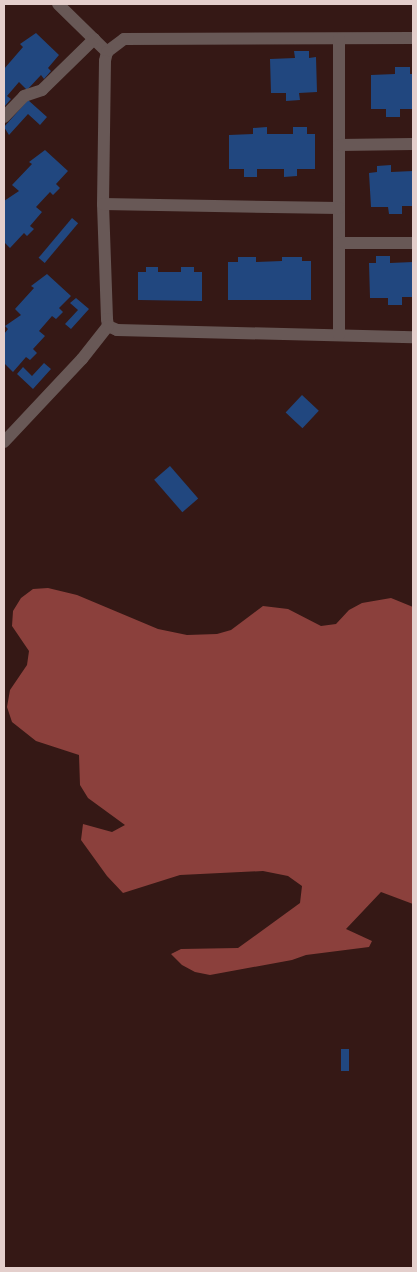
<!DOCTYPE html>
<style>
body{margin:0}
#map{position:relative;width:417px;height:1272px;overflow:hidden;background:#351815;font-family:"Noto Sans",sans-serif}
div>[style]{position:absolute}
.forest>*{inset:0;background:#8b403c}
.building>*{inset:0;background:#21477f;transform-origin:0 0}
.street>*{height:12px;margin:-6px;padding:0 6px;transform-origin:6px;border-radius:6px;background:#685856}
span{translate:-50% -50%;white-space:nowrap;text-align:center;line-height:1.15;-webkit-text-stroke:5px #140706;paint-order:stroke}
.frame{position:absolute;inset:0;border:5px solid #e4cfcc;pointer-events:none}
</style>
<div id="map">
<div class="forest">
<div style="clip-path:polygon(48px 588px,77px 595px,158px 629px,187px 635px,217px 634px,231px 630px,263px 606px,288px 609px,321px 626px,336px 624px,349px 610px,362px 603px,391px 598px,413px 607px,413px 904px,381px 892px,346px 929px,372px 941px,369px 947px,306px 955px,292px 960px,210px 975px,195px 972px,182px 965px,171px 954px,181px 949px,238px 948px,300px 903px,302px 886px,288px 876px,263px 871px,180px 875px,123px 893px,107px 876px,81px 840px,83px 824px,112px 832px,125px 825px,88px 798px,80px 785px,79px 755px,36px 741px,12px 722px,7px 707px,10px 690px,27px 665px,29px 651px,12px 626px,13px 611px,21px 598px,33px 589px)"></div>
</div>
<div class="building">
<div style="clip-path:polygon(36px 33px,59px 55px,48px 68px,51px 71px,44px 79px,41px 75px,27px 90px,19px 82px,7px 96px,11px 99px,4px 107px,4px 69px,23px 47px,20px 44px)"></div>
<div style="clip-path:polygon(294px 51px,309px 51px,309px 58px,316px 57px,317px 92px,299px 93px,300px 100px,286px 101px,286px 93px,271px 93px,270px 59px,295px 58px)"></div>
<div style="clip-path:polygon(395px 67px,410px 67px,410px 74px,413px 74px,413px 109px,400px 109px,400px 117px,386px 117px,386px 109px,371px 109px,371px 75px,395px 74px)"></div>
<div style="clip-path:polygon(28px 100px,47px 117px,40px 125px,28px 114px,9px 135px,4px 127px)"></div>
<div style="clip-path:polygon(267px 127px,267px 134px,293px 134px,293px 127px,307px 127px,307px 134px,315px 134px,315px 169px,297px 169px,297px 176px,284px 177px,284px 169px,257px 169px,257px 177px,244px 177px,244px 169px,229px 169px,229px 135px,253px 134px,253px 128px)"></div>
<div style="clip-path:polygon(45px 150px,68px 171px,56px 184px,60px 188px,53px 195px,50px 192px,36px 207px,42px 212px,30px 226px,34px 229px,27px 236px,24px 233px,10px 248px,4px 242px,4px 201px,19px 191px,12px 185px,32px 164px,29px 162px)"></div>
<div style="clip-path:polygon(391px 165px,391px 172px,413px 171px,413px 206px,402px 206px,402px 214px,389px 214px,388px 207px,371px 207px,369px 173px,377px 172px,377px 166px)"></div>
<div style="left:72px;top:218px;width:8px;height:52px;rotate:40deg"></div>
<div style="clip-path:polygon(376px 256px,390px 256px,390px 263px,413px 262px,413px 297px,402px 297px,402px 305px,388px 305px,388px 298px,370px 298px,369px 263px,376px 263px)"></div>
<div style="clip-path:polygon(238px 257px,256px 257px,256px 262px,282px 261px,282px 257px,302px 257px,302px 261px,311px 261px,311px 300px,228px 300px,228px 262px,238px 262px)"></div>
<div style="clip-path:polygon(146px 267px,158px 267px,158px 272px,181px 272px,181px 267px,194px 267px,194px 272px,202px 272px,202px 301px,138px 300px,138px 272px,146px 272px)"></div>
<div style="clip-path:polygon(47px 274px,71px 296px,59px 308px,63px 312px,56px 319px,52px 316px,39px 331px,45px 336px,33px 349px,37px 353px,30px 360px,26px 357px,13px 372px,4px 363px,4px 334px,8px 329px,5px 326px,21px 315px,15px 309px,34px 288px,31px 286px)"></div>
<div style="clip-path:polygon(76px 298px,89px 309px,71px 329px,65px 324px,78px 310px,70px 303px)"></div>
<div style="clip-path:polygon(44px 363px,51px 369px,33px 389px,17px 374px,23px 367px,32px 376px)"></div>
<div style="left:302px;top:395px;width:23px;height:24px;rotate:43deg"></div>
<div style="left:170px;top:466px;width:43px;height:21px;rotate:49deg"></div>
<div style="left:341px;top:1049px;width:8px;height:22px"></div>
</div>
<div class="street">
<div style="left:58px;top:4px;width:69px;rotate:44.4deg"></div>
<div style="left:413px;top:38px;width:289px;rotate:179.8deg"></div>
<div style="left:124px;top:39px;width:21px;rotate:143deg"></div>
<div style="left:107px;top:52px;width:9px;rotate:103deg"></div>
<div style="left:105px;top:61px;width:143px;rotate:90.8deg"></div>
<div style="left:103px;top:204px;width:115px;rotate:88deg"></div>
<div style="left:107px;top:319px;width:7px;rotate:82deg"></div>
<div style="left:108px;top:326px;width:10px;rotate:24deg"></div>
<div style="left:117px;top:330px;width:296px;rotate:1.4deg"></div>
<div style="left:339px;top:39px;width:296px;rotate:90deg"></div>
<div style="left:4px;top:117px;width:29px;rotate:-46deg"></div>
<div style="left:24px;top:96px;width:19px;rotate:-18deg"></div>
<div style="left:42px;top:90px;width:73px;rotate:-44.4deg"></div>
<div style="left:339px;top:145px;width:74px;rotate:-0.8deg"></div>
<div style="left:103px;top:204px;width:236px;rotate:1deg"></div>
<div style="left:339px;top:243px;width:74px"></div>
<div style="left:4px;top:442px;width:114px;rotate:-46.8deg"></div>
<div style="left:82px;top:359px;width:42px;rotate:-51.8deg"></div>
</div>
<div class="frame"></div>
</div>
